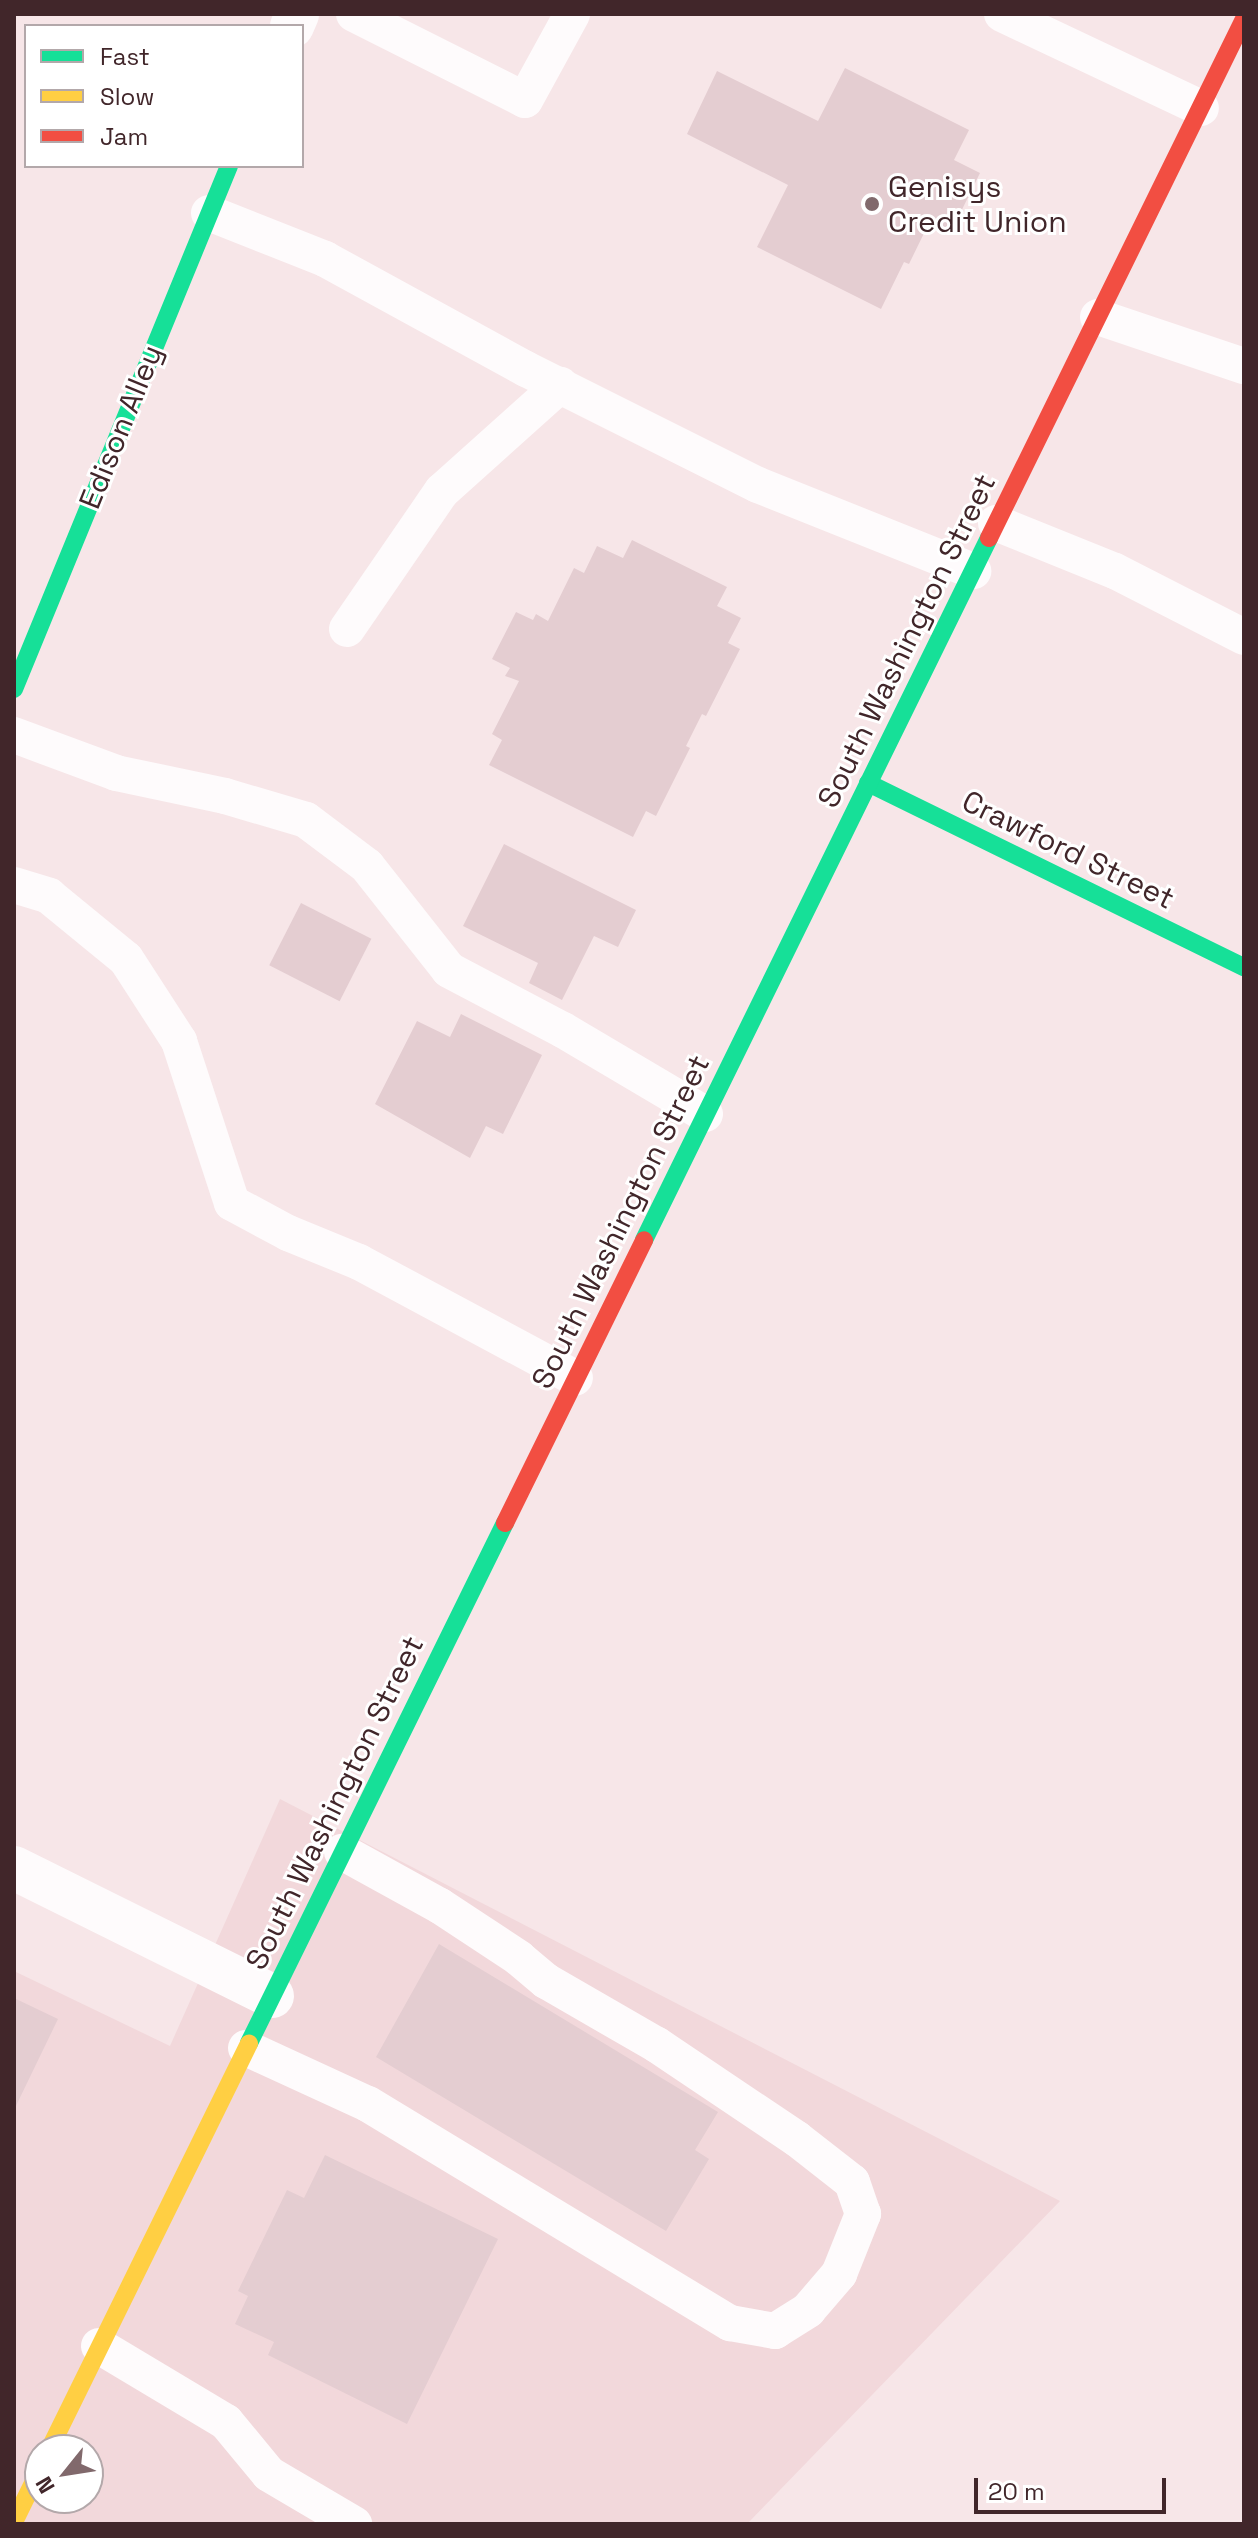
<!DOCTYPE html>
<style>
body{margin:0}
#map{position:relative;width:1258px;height:2538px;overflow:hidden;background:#f7e6e8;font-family:"Space Grotesk",sans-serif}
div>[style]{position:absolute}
.built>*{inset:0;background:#f2d8db}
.building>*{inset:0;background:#e4cdd1;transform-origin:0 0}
.lane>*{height:36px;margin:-18px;padding:0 18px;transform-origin:18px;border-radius:18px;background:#fefbfc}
.street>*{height:44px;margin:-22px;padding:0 22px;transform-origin:22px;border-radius:22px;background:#fefbfc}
.fast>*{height:18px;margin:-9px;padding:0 9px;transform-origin:9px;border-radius:9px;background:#16e098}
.slow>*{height:18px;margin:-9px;padding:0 9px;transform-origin:9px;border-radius:9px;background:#ffcf43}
.jam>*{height:18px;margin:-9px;padding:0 9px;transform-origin:9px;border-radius:9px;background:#f24e42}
.dots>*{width:22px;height:22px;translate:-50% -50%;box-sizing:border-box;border:4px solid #fff;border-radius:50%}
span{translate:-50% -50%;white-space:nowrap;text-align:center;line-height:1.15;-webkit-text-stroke:6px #fff;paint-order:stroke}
.poi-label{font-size:30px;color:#41262a}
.left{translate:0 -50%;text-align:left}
.street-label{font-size:30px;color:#41262a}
.frame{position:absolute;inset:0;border:16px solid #41262a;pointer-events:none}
.legend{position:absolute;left:24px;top:24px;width:280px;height:144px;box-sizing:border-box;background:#fff;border:2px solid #b3a8aa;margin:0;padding:10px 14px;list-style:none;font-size:24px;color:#41262a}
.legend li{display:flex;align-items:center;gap:16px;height:40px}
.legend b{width:40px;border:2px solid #b3a8aa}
.north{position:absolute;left:24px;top:2434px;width:80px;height:80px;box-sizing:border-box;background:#fff;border:2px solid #b3a8aa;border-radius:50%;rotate:240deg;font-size:22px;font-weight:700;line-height:32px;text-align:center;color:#41262a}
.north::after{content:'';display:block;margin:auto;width:28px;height:36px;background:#81696c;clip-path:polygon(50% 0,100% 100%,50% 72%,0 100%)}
.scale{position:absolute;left:974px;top:2478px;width:192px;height:36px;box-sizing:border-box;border:4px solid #41262a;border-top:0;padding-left:10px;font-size:24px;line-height:28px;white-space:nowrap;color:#41262a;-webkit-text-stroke:6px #fff;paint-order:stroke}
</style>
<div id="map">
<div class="built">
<div style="clip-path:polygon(evenodd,280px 1799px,1060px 2201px,747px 2524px,14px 2524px,14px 1971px,170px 2046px,280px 1799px,40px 2450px,88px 2450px,88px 2498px,40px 2498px,40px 2450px)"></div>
</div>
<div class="building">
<div style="clip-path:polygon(845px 68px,969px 130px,954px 160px,980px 173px,950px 234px,929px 223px,909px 264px,904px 262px,881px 309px,757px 247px,788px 185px,687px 134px,717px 71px,818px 121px)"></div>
<div style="clip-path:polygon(632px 540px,727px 587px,717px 606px,741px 618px,728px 643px,740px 649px,706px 716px,702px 714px,686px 746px,690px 748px,656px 816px,646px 811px,633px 837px,489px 765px,502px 740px,492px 734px,519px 681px,505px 676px,510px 668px,492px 659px,516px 612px,533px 620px,536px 614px,548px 621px,574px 568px,584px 573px,597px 546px,623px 558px)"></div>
<div style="clip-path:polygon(504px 844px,636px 910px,618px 947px,594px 936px,562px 1000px,529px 983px,538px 963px,463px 926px)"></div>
<div style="left:301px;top:903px;width:79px;height:70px;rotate:27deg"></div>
<div style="clip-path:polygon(461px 1014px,542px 1055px,503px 1134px,486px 1126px,470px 1158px,375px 1104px,417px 1021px,450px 1037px)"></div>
<div style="clip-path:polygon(439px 1944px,718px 2112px,695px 2150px,709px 2159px,666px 2231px,376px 2057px)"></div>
<div style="clip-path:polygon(14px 1998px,58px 2019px,14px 2110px)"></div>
<div style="clip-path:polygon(325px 2155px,498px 2239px,407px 2424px,268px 2355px,274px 2342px,235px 2324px,248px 2296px,238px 2291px,287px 2190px,304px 2198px)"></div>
</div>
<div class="lane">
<div style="left:354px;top:14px;width:191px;rotate:26.7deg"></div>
<div style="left:525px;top:100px;width:98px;rotate:-61.3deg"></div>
<div style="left:1002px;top:14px;width:220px;rotate:25.3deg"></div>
<div style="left:209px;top:213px;width:125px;rotate:21.6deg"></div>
<div style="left:325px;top:259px;width:229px;rotate:28.7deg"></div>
<div style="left:526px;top:369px;width:259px;rotate:26.6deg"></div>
<div style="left:758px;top:485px;width:232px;rotate:21.8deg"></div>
<div style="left:1098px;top:317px;width:154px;rotate:18.6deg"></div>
<div style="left:996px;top:523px;width:128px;rotate:22deg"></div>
<div style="left:1115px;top:571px;width:145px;rotate:27.1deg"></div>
<div style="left:347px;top:629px;width:168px;rotate:-55.5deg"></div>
<div style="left:442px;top:491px;width:159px;rotate:-41.9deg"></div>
<div style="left:14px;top:735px;width:109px;rotate:20.4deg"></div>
<div style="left:116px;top:773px;width:111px;rotate:11.9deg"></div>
<div style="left:225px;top:796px;width:84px;rotate:16.5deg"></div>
<div style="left:306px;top:820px;width:76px;rotate:37deg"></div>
<div style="left:367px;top:866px;width:132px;rotate:51.7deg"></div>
<div style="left:449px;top:970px;width:129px;rotate:27.8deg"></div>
<div style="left:563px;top:1030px;width:165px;rotate:30.6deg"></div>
<div style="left:14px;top:885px;width:37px;rotate:17deg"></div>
<div style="left:49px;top:896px;width:99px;rotate:39.3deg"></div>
<div style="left:126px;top:959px;width:98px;rotate:57.1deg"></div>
<div style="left:179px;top:1041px;width:170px;rotate:71.9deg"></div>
<div style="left:232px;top:1203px;width:64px;rotate:28.2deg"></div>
<div style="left:288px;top:1233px;width:77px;rotate:22.2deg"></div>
<div style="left:359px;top:1262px;width:245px;rotate:28.2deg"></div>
<div style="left:246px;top:2048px;width:134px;rotate:24.7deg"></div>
<div style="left:368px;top:2104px;width:423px;rotate:31.2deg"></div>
<div style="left:730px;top:2323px;width:46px;rotate:10.1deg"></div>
<div style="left:775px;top:2331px;width:39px;rotate:-32deg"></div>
<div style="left:808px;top:2310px;width:48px;rotate:-49.3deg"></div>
<div style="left:839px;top:2274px;width:65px;rotate:-68.2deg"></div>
<div style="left:863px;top:2214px;width:34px;rotate:-109deg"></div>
<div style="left:852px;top:2182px;width:70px;rotate:-142deg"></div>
<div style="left:797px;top:2139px;width:169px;rotate:-146.1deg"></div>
<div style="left:657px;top:2045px;width:128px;rotate:-150deg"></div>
<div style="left:546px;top:1981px;width:35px;rotate:-140deg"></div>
<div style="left:519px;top:1958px;width:95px;rotate:-146.6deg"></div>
<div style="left:440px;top:1906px;width:112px;rotate:-151.1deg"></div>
<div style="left:99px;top:2346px;width:148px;rotate:30.9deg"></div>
<div style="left:226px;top:2422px;width:67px;rotate:50.4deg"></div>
<div style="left:269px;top:2474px;width:99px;rotate:30.5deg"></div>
</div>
<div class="street">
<div style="left:292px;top:26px;width:13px;rotate:-67deg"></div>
<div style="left:14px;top:1868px;width:288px;rotate:26.4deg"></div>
</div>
<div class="fast">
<div style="left:14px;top:689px;width:565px;rotate:-67.65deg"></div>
<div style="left:868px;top:783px;width:419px;rotate:26.1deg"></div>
<div style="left:644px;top:1240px;width:782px;rotate:-63.83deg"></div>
<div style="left:249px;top:2043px;width:580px;rotate:-63.79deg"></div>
</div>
<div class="slow">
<div style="left:49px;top:2450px;width:453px;rotate:-63.8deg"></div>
<div style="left:14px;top:2522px;width:59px;rotate:-63.9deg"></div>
</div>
<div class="jam">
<div style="left:989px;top:538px;width:578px;rotate:-63.83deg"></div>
<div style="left:505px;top:1523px;width:315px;rotate:-63.8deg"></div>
</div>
<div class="dots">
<div style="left:872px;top:204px;background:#81696c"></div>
</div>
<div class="poi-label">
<span class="left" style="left:888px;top:204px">Genisys<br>Credit Union</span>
</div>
<div class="street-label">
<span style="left:121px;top:427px;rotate:-68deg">Edison Alley</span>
<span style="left:907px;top:641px;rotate:-64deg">South Washington Street</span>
<span style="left:1068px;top:850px;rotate:26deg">Crawford Street</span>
<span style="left:621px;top:1222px;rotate:-64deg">South Washington Street</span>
<span style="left:335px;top:1803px;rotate:-64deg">South Washington Street</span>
</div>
<div class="frame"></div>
<ul class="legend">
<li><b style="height:10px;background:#16e098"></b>Fast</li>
<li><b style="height:10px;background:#ffcf43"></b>Slow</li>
<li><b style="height:10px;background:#f24e42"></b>Jam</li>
</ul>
<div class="north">N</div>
<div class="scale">20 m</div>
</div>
